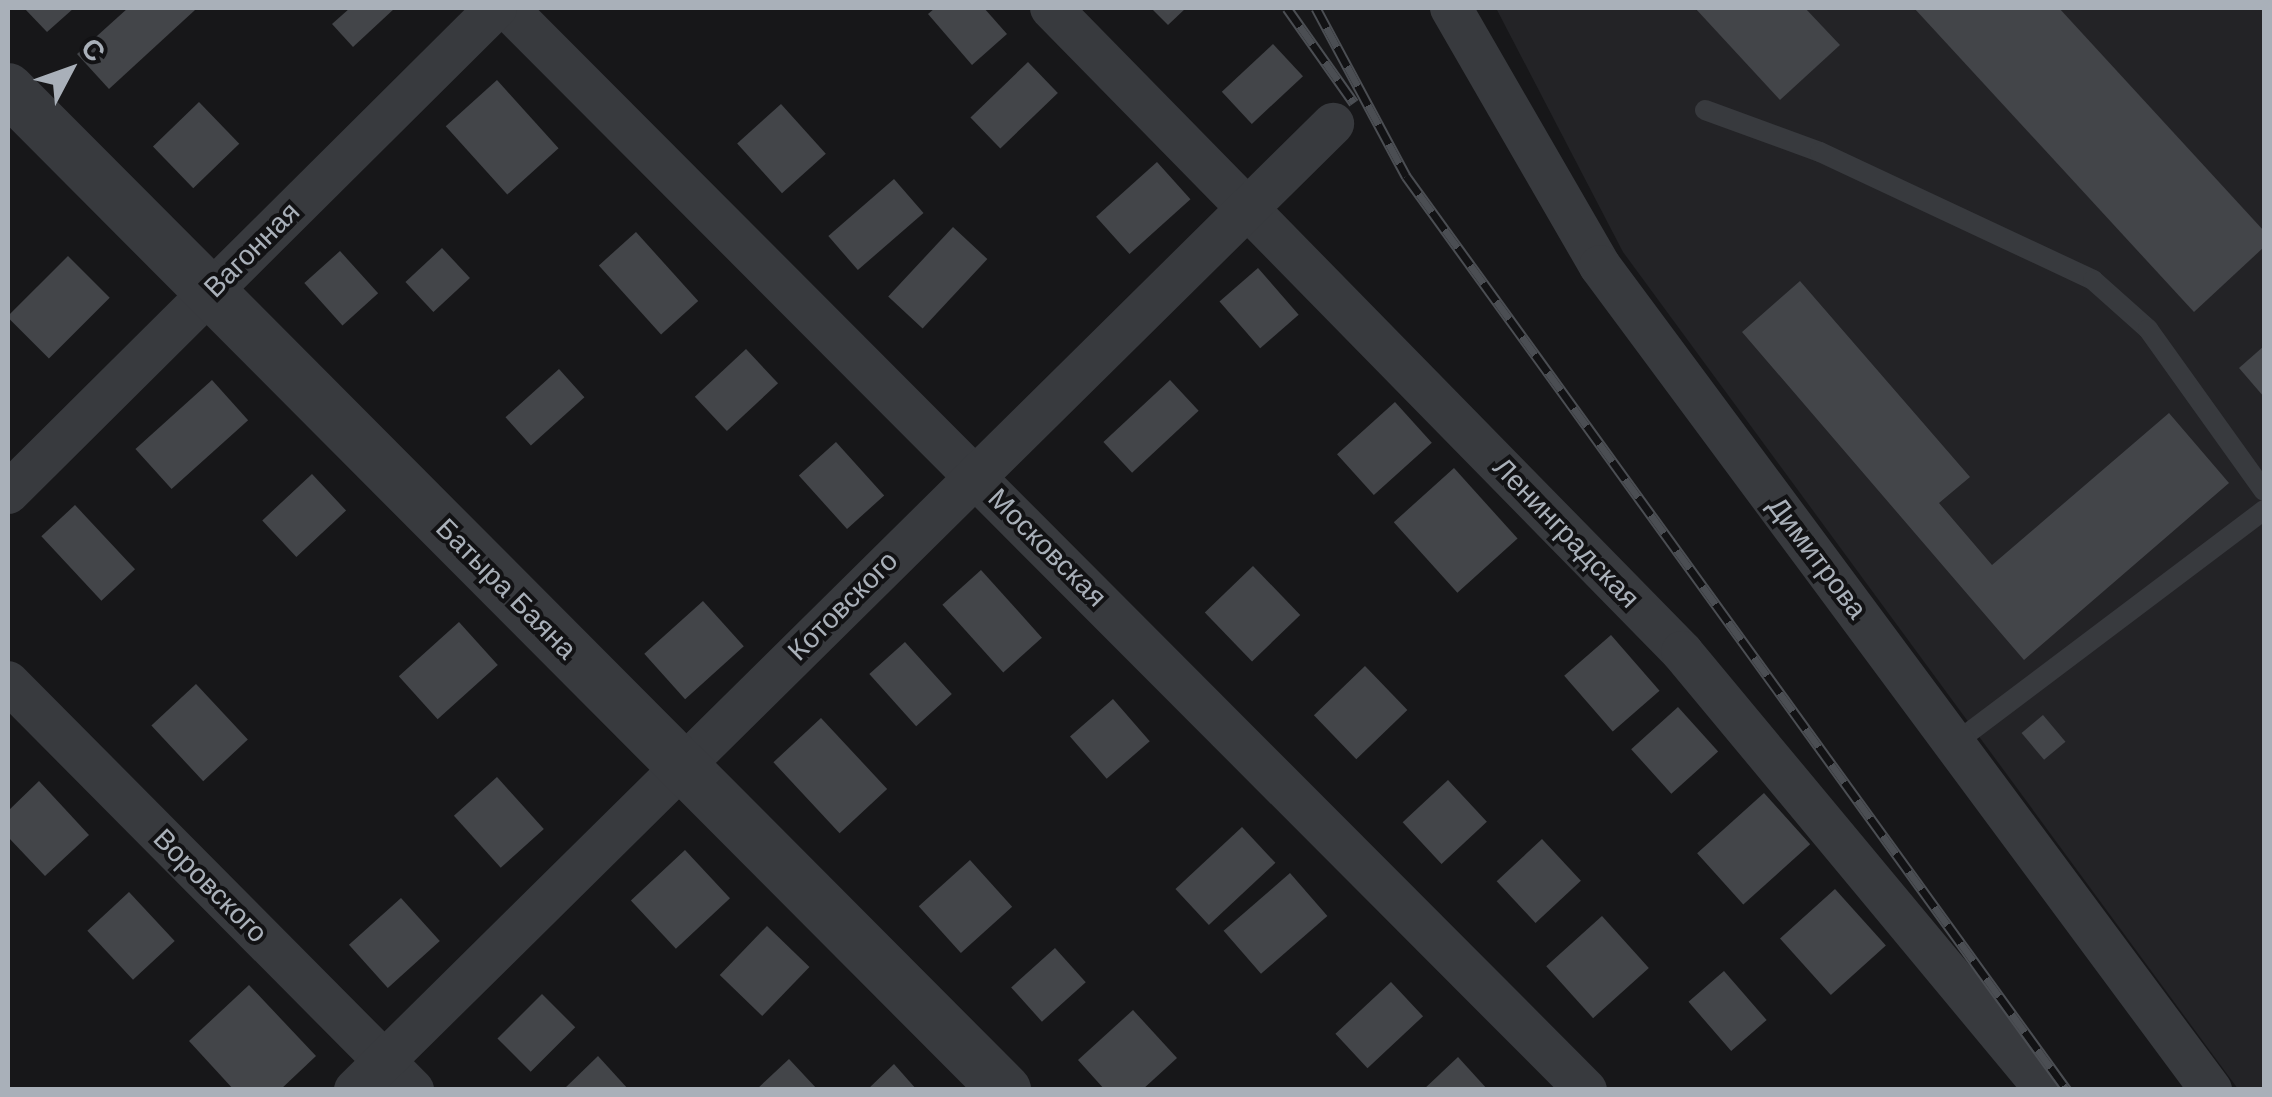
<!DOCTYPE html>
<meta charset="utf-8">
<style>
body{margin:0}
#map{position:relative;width:2272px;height:1097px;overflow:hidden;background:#171719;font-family:"DM Sans",sans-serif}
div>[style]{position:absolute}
.built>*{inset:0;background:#232326}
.building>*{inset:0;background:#434549;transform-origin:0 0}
.service>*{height:20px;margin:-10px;padding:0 10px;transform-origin:10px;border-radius:10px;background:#383a3e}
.minor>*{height:42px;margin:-21px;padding:0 21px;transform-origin:21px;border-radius:21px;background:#383a3e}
.tertiary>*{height:52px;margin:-26px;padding:0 26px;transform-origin:26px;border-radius:26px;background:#383a3e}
.rail>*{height:11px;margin-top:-5.5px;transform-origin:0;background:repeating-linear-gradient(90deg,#121214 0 22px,#4b4e53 0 44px);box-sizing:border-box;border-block:2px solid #4b4e53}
span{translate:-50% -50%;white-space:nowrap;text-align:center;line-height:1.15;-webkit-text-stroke:8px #121214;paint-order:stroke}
.street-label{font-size:28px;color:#a9b0b9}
.frame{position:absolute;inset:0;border:10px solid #a9b0b9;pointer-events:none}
.north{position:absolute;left:20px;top:20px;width:100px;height:100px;-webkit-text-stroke:8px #121214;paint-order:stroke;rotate:49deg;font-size:28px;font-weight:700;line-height:40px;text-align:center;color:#a9b0b9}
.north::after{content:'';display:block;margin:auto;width:35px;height:45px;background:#a9b0b9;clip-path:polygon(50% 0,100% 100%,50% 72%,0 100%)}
</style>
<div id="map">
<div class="built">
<div style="clip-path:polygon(1496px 8px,2264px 8px,2264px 1089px,2238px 1089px,1623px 252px)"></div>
</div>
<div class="building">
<div style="clip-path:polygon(24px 8px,74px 8px,47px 32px)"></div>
<div style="clip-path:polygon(128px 8px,195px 10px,109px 89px,77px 54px)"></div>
<div style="clip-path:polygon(350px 8px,395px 8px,353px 47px,332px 24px)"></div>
<div style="clip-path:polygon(935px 8px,984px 8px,1007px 34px,972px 65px,928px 14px)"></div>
<div style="clip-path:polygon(1151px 8px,1186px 8px,1168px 25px)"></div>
<div style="clip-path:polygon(1695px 8px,1805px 8px,1840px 45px,1780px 100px)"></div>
<div style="clip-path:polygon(1914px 8px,2059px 8px,2264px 231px,2264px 247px,2194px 312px)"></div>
<div style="left:1273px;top:44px;width:44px;height:70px;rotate:47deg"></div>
<div style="left:1028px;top:62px;width:43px;height:80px;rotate:46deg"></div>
<div style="left:497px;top:80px;width:92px;height:69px;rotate:48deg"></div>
<div style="left:199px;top:102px;width:58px;height:64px;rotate:46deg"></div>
<div style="left:781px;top:104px;width:67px;height:59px;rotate:48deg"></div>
<div style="left:1157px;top:162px;width:50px;height:82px;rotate:48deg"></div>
<div style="left:894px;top:179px;width:45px;height:87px;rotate:49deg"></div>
<div style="left:953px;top:227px;width:47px;height:95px;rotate:43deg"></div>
<div style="left:636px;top:232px;width:93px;height:50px;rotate:48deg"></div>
<div style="left:442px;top:248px;width:41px;height:50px;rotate:47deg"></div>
<div style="left:340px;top:251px;width:57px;height:48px;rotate:48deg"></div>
<div style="left:68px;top:256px;width:59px;height:86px;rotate:45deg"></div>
<div style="left:1258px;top:268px;width:62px;height:51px;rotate:49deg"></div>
<div style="clip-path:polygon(1800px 281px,1970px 477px,1939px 503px,1992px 565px,2169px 413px,2229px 483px,2024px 660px,1742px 332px)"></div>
<div style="clip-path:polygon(2264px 346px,2264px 397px,2239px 368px)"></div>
<div style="left:746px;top:349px;width:47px;height:70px;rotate:47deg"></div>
<div style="left:559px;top:369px;width:38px;height:72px;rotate:48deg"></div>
<div style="left:212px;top:380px;width:54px;height:103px;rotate:48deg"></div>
<div style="left:1170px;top:380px;width:42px;height:91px;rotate:47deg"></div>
<div style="left:1395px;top:402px;width:55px;height:78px;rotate:48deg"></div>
<div style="left:836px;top:442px;width:72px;height:50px;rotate:48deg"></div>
<div style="left:1454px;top:468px;width:95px;height:81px;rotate:48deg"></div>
<div style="left:312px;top:474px;width:50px;height:68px;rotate:47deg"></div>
<div style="left:75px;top:505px;width:88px;height:46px;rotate:47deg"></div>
<div style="left:1253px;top:566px;width:68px;height:67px;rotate:46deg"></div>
<div style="left:981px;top:570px;width:91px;height:52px;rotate:48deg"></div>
<div style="left:703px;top:601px;width:61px;height:79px;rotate:48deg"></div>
<div style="left:459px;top:622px;width:58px;height:81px;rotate:48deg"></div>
<div style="left:1611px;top:635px;width:74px;height:62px;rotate:49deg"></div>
<div style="left:905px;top:642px;width:70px;height:48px;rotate:48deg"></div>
<div style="left:1365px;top:666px;width:61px;height:71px;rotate:46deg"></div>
<div style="left:196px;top:684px;width:76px;height:61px;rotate:47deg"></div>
<div style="left:1113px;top:699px;width:56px;height:57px;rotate:49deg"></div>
<div style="left:1678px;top:707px;width:60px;height:63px;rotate:48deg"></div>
<div style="left:2043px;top:715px;width:35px;height:28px;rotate:50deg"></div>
<div style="left:821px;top:718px;width:97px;height:65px;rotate:47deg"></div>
<div style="left:497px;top:777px;width:70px;height:58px;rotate:48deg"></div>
<div style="left:1448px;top:780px;width:57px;height:62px;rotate:47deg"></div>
<div style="clip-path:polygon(39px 781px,89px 835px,45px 876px,8px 837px,8px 811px)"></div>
<div style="left:1764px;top:793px;width:69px;height:90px;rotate:48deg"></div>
<div style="left:1242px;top:827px;width:49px;height:91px;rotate:47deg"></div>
<div style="left:1542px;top:839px;width:57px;height:62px;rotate:47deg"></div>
<div style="left:685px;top:850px;width:66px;height:74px;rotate:47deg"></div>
<div style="left:970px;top:860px;width:63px;height:69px;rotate:48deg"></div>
<div style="left:1290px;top:873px;width:57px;height:88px;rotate:49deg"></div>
<div style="left:1835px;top:889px;width:76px;height:74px;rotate:48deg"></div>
<div style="left:129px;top:892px;width:67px;height:57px;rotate:47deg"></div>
<div style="left:401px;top:898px;width:58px;height:70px;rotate:48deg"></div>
<div style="left:1602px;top:916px;width:70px;height:75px;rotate:48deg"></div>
<div style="left:767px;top:926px;width:59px;height:68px;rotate:44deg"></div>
<div style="left:1055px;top:948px;width:46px;height:59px;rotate:48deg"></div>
<div style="left:1724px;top:971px;width:65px;height:47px;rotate:49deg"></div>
<div style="left:1391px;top:982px;width:47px;height:76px;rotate:47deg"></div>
<div style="clip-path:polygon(249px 985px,316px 1056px,280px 1090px,234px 1090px,189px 1041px)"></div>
<div style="left:542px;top:994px;width:47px;height:63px;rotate:45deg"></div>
<div style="clip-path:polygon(1133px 1010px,1177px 1058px,1142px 1090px,1105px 1090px,1078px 1060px)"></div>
<div style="clip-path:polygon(598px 1056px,629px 1090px,563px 1090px)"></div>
<div style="clip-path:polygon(1458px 1057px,1488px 1090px,1423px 1090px)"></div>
<div style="clip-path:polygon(789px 1059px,818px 1090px,756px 1090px)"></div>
<div style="clip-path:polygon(894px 1064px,917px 1090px,867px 1090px)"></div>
</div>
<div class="service">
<div style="left:1705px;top:110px;width:122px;rotate:20.1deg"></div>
<div style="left:1820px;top:152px;width:302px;rotate:25.1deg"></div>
<div style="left:2093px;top:280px;width:74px;rotate:41.7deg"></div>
<div style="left:2148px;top:329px;width:199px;rotate:54.4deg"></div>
<div style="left:1955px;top:743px;width:387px;rotate:-37deg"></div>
</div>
<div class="minor">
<div style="left:507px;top:8px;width:1528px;rotate:45.08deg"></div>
<div style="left:1051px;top:8px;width:902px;rotate:45.58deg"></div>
<div style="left:1682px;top:652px;width:570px;rotate:50.27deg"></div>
<div style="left:1451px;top:8px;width:298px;rotate:60deg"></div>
<div style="left:1600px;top:266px;width:1026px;rotate:53.44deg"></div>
<div style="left:8px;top:493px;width:688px;rotate:-44.82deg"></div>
<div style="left:8px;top:682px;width:575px;rotate:45.21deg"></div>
<div style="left:355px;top:1090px;width:1375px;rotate:-44.65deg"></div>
</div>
<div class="tertiary">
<div style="left:8px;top:89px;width:1413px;rotate:45.11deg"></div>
</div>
<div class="rail">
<div style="left:1287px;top:8px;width:116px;rotate:54.8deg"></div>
<div style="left:1316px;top:8px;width:191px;rotate:61.8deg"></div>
<div style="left:1406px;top:176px;width:1128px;rotate:54.13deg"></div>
</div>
<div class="street-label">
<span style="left:252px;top:250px;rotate:-45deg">Вагонная</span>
<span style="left:1566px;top:533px;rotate:46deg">Ленинградская</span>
<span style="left:1047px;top:548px;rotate:45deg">Московская</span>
<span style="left:1817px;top:558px;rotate:53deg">Димитрова</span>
<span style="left:506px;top:589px;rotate:45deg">Батыра Баяна</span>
<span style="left:843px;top:606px;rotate:-45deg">Котовского</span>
<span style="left:210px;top:886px;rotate:45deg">Воровского</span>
</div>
<div class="frame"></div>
<div class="north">С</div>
</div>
